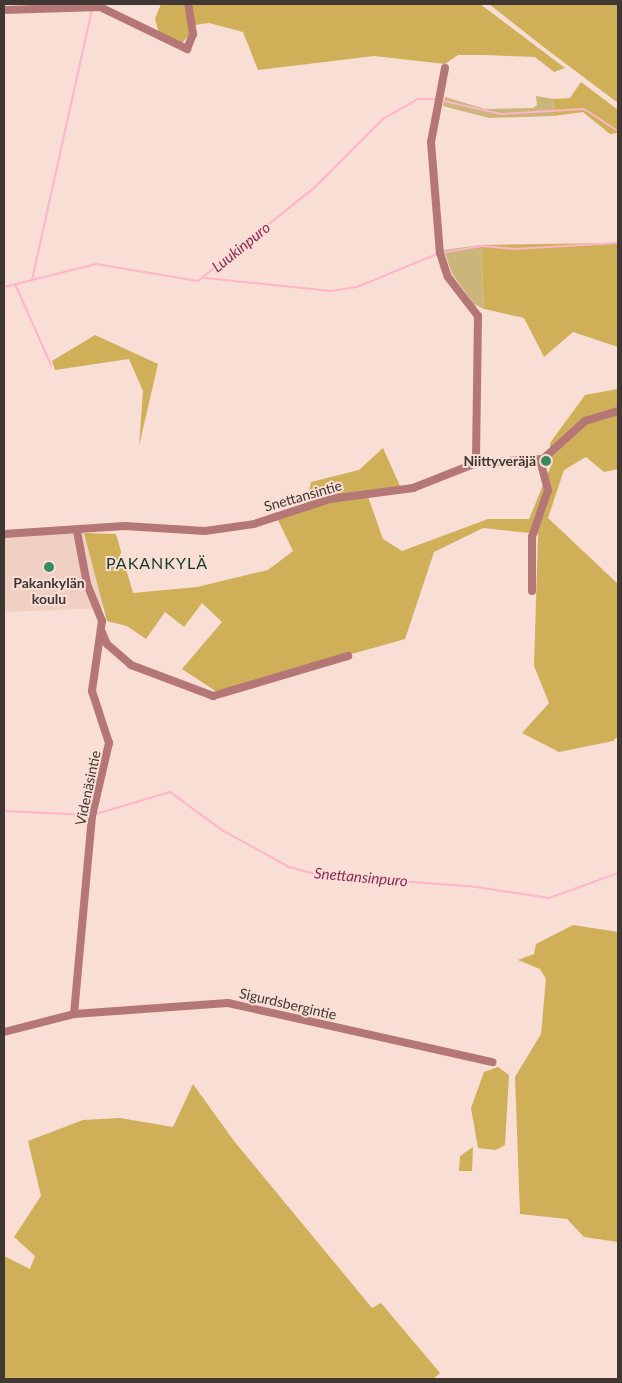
<!DOCTYPE html>
<meta charset="utf-8">
<style>
body{margin:0}
#map{position:relative;width:622px;height:1383px;overflow:hidden;background:#f8ded4;font-family:Lato,sans-serif}
div>[style]{position:absolute}
.built>*{inset:0;background:#f0d0c3}
.green>*{inset:0;background:#ccb57b}
.forest>*{inset:0;background:#d0af59}
.stream>*{height:2px;margin:-1px;padding:0 1px;transform-origin:1px;border-radius:1px;background:#feb4cb}
.minor>*{height:8px;margin:-4px;padding:0 4px;transform-origin:4px;border-radius:4px;background:#b47775}
.dots>*{width:14px;height:14px;translate:-50% -50%;box-sizing:border-box;border:2px solid #f8ded4;border-radius:50%}
span{translate:-50% -50%;white-space:nowrap;text-align:center;line-height:1.15;-webkit-text-stroke:4px #f8ded4;paint-order:stroke}
.poi-label{font-size:14px;color:#403632;font-weight:700}
.right{translate:-100% -50%;text-align:right}
.street-label{font-size:14px;color:#403632}
.water-label{font-size:15px;color:#8d2753;font-style:italic}
.quarter-label{font-size:16px;color:#123a24;letter-spacing:1px}
.frame{position:absolute;inset:0;border:5px solid #403632;pointer-events:none}
</style>
<div id="map">
<div class="built">
<div style="clip-path:polygon(84px 533px,105px 608px,4px 612px,4px 536px)"></div>
</div>
<div class="green">
<div style="clip-path:polygon(536px 96px,554px 99px,553px 116px,489px 118px,443px 106px,445px 97px,485px 109px,533px 108px,537px 105px)"></div>
<div style="clip-path:polygon(481px 245px,484px 309px,474px 304px,452px 274px,444px 250px)"></div>
</div>
<div class="forest">
<div style="clip-path:polygon(161px 4px,186px 4px,190px 34px,182px 43px,159px 33px,155px 19px)"></div>
<div style="clip-path:polygon(189px 4px,480px 4px,565px 68px,554px 72px,535px 57px,485px 55px,458px 55px,445px 64px,374px 56px,258px 70px,243px 32px,209px 23px,195px 25px)"></div>
<div style="clip-path:polygon(489px 4px,618px 4px,618px 103px,541px 45px)"></div>
<div style="clip-path:polygon(581px 82px,618px 110px,618px 133px,610px 134px,583px 112px,553px 116px,554px 99px,570px 98px)"></div>
<div style="clip-path:polygon(618px 243px,618px 347px,573px 332px,544px 357px,524px 318px,484px 309px,481px 245px)"></div>
<div style="clip-path:polygon(95px 335px,158px 364px,139px 446px,143px 391px,129px 359px,55px 370px,52px 361px)"></div>
<div style="clip-path:polygon(618px 389px,618px 469px,604px 472px,586px 457px,564px 470px,548px 518px,618px 584px,618px 736px,613px 741px,559px 752px,522px 733px,549px 703px,534px 666px,538px 534px,483px 528px,434px 552px,405px 639px,217px 692px,182px 669px,222px 622px,202px 603px,184px 627px,165px 612px,146px 639px,127px 626px,107px 621px,84px 533px,116px 534px,133px 593px,197px 587px,268px 570px,293px 551px,278px 520px,305px 511px,311px 482px,359px 470px,383px 448px,400px 486px,366px 491px,383px 539px,402px 551px,488px 519px,529px 519px,551px 466px,550px 443px,585px 395px)"></div>
<div style="clip-path:polygon(573px 925px,618px 932px,618px 1242px,584px 1237px,567px 1219px,520px 1214px,515px 1077px,541px 1034px,546px 979px,540px 969px,518px 960px,534px 954px,536px 944px)"></div>
<div style="clip-path:polygon(498px 1067px,509px 1075px,505px 1145px,496px 1150px,478px 1148px,471px 1108px,484px 1072px)"></div>
<div style="clip-path:polygon(193px 1084px,234px 1141px,372px 1308px,381px 1303px,440px 1373px,433px 1379px,4px 1379px,4px 1256px,30px 1269px,35px 1256px,14px 1237px,41px 1196px,28px 1141px,83px 1120px,120px 1118px,173px 1127px)"></div>
<div style="clip-path:polygon(473px 1147px,472px 1171px,459px 1171px,460px 1156px)"></div>
</div>
<div class="stream">
<div style="left:440px;top:100px;width:62px;rotate:13.1deg"></div>
<div style="left:500px;top:114px;width:84px;rotate:-3.4deg"></div>
<div style="left:584px;top:109px;width:40px;rotate:32.9deg"></div>
<div style="left:442px;top:253px;width:40px;rotate:-10deg"></div>
<div style="left:481px;top:246px;width:32px;rotate:5deg"></div>
<div style="left:513px;top:249px;width:105px;rotate:-3.3deg"></div>
<div style="left:205px;top:278px;width:127px;rotate:5.9deg"></div>
<div style="left:331px;top:291px;width:26px;rotate:-9deg"></div>
<div style="left:357px;top:287px;width:87px;rotate:-22.4deg"></div>
<div style="left:32px;top:280px;width:277px;rotate:-77.5deg"></div>
<div style="left:15px;top:284px;width:89px;rotate:66deg"></div>
<div style="left:4px;top:287px;width:95px;rotate:-14deg"></div>
<div style="left:96px;top:264px;width:103px;rotate:9.5deg"></div>
<div style="left:198px;top:281px;width:151px;rotate:-38.8deg"></div>
<div style="left:316px;top:186px;width:95px;rotate:-45deg"></div>
<div style="left:383px;top:119px;width:40px;rotate:-29.7deg"></div>
<div style="left:418px;top:99px;width:19px"></div>
<div style="left:4px;top:811px;width:86px;rotate:2.7deg"></div>
<div style="left:96px;top:814px;width:77px;rotate:-16.6deg"></div>
<div style="left:170px;top:792px;width:64px;rotate:36.2deg"></div>
<div style="left:222px;top:830px;width:77px;rotate:28.9deg"></div>
<div style="left:289px;top:867px;width:30px;rotate:15deg"></div>
<div style="left:318px;top:875px;width:158px;rotate:4.3deg"></div>
<div style="left:476px;top:887px;width:74px;rotate:8.6deg"></div>
<div style="left:549px;top:898px;width:73px;rotate:-19.9deg"></div>
</div>
<div class="minor">
<div style="left:4px;top:10px;width:96px;rotate:-1.8deg"></div>
<div style="left:100px;top:7px;width:97px;rotate:25.8deg"></div>
<div style="left:187px;top:49px;width:16px;rotate:-68deg"></div>
<div style="left:193px;top:34px;width:30px;rotate:-99deg"></div>
<div style="left:445px;top:68px;width:75px;rotate:100.7deg"></div>
<div style="left:431px;top:142px;width:111px;rotate:85.4deg"></div>
<div style="left:440px;top:253px;width:25px;rotate:72deg"></div>
<div style="left:448px;top:277px;width:49px;rotate:52.4deg"></div>
<div style="left:478px;top:316px;width:147px;rotate:90.8deg"></div>
<div style="left:4px;top:534px;width:121px;rotate:-3.8deg"></div>
<div style="left:125px;top:526px;width:80px;rotate:3.6deg"></div>
<div style="left:205px;top:531px;width:49px;rotate:-8.1deg"></div>
<div style="left:254px;top:524px;width:80px;rotate:-18.2deg"></div>
<div style="left:330px;top:499px;width:84px;rotate:-7.5deg"></div>
<div style="left:413px;top:488px;width:68px;rotate:-21.6deg"></div>
<div style="left:476px;top:463px;width:67px;rotate:-3.4deg"></div>
<div style="left:543px;top:459px;width:57px;rotate:-42.1deg"></div>
<div style="left:585px;top:421px;width:34px;rotate:-17deg"></div>
<div style="left:532px;top:591px;width:54px;rotate:-90deg"></div>
<div style="left:532px;top:537px;width:50px;rotate:-71.2deg"></div>
<div style="left:548px;top:490px;width:31px;rotate:-105deg"></div>
<div style="left:101px;top:630px;width:15px;rotate:67deg"></div>
<div style="left:107px;top:644px;width:32px;rotate:41deg"></div>
<div style="left:131px;top:665px;width:88px;rotate:20.7deg"></div>
<div style="left:213px;top:696px;width:141px;rotate:-16.5deg"></div>
<div style="left:74px;top:1014px;width:154px;rotate:-4.1deg"></div>
<div style="left:228px;top:1003px;width:271px;rotate:12.6deg"></div>
<div style="left:4px;top:1032px;width:72px;rotate:-14.4deg"></div>
<div style="left:74px;top:1014px;width:199px;rotate:-84.8deg"></div>
<div style="left:92px;top:816px;width:75px;rotate:-76.9deg"></div>
<div style="left:109px;top:743px;width:55px;rotate:-108.1deg"></div>
<div style="left:92px;top:691px;width:71px;rotate:-81.9deg"></div>
<div style="left:102px;top:621px;width:40px;rotate:-112deg"></div>
<div style="left:87px;top:584px;width:54px;rotate:-100.7deg"></div>
</div>
<div class="dots">
<div style="left:546px;top:461px;background:#388b5e"></div>
<div style="left:49px;top:567px;background:#388b5e"></div>
</div>
<div class="poi-label">
<span class="right" style="left:536px;top:461px">Niittyveräjä</span>
<span style="left:49px;top:591px">Pakankylän<br>koulu</span>
</div>
<div class="street-label">
<span style="left:303px;top:496px;rotate:-16deg">Snettansintie</span>
<span style="left:88px;top:788px;rotate:-78deg">Videnäsintie</span>
<span style="left:288px;top:1004px;rotate:13deg">Sigurdsbergintie</span>
</div>
<div class="water-label">
<span style="left:241px;top:247px;rotate:-39deg">Luukinpuro</span>
<span style="left:361px;top:877px;rotate:5deg">Snettansinpuro</span>
</div>
<div class="quarter-label">
<span style="left:157px;top:563px">PAKANKYLÄ</span>
</div>
<div class="frame"></div>
</div>
